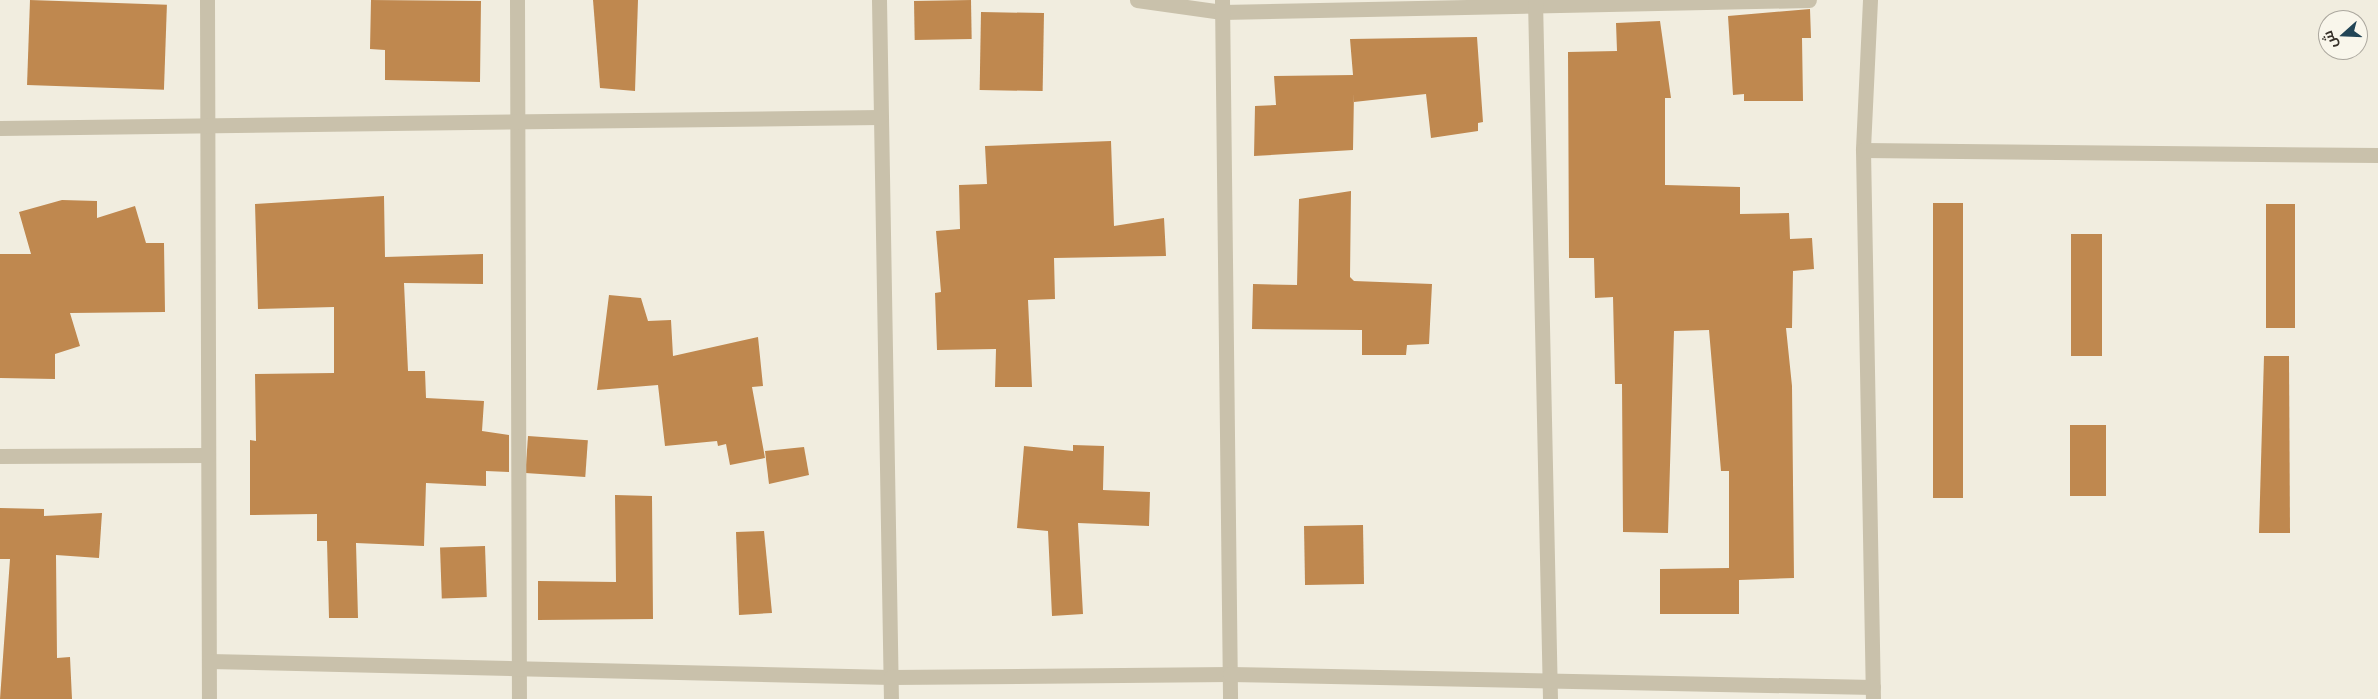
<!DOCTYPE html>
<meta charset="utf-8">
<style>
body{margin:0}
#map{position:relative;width:2378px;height:699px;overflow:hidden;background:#f1eddf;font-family:Roboto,Cairo,sans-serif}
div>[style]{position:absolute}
.building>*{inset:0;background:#bf884f;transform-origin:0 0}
.street>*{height:15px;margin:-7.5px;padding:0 7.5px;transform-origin:7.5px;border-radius:7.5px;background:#c9c1ab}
span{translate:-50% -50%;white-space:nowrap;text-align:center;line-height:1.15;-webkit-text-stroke:4.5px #f9f6eb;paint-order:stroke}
.north{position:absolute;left:2318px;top:10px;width:50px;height:50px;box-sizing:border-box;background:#f9f6eb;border:1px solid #aba79e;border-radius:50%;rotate:250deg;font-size:14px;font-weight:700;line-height:20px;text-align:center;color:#37312a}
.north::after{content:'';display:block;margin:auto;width:18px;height:22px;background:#224556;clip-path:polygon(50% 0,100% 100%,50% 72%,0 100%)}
</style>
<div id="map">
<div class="building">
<div style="left:30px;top:0;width:137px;height:85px;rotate:2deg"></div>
<div style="clip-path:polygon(371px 0,481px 1px,480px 82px,385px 80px,385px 50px,370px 49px)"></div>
<div style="clip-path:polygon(593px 0,638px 0,635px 91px,600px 88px)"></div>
<div style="left:971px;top:0;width:39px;height:57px;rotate:89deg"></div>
<div style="clip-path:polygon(1810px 9px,1811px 38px,1802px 38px,1803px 101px,1744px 101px,1744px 94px,1733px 95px,1728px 16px)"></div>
<div style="left:981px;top:12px;width:63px;height:78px;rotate:1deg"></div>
<div style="clip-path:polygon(1660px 21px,1671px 98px,1665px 98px,1665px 185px,1740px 187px,1740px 214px,1789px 213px,1790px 239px,1812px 238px,1814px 269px,1793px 271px,1792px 328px,1786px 328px,1792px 386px,1794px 578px,1739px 580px,1739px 614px,1660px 614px,1660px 569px,1729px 568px,1729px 471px,1721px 471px,1709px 330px,1674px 331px,1668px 533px,1623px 532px,1622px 384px,1615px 384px,1613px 297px,1595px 298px,1594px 258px,1569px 258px,1568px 52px,1617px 51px,1616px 23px)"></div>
<div style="clip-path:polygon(1477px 37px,1483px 122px,1478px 123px,1478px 131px,1431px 138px,1426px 94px,1354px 102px,1354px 93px,1353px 150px,1254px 156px,1255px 106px,1276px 105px,1274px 76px,1353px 75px,1350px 39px)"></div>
<div style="clip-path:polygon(1111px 141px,1114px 226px,1164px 218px,1166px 256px,1054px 258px,1055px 299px,1028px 300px,1032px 387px,995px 387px,996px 349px,937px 350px,935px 293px,941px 292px,936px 231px,960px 229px,959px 185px,987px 184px,985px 146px)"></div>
<div style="clip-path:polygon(1351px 191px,1350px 277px,1354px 281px,1432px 284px,1429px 344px,1407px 345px,1406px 355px,1362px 355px,1362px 330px,1252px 329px,1253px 284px,1297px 285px,1299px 199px)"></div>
<div style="clip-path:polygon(384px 196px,385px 257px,483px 254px,483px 284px,404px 283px,408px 371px,425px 371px,426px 398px,484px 401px,482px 431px,509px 435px,509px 472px,486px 471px,486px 486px,426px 483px,424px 546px,356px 543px,358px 618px,329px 618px,327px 541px,317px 541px,317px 514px,250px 515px,250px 440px,256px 441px,255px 374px,334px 373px,334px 307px,258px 309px,255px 204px)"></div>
<div style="clip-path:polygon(62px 200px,97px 201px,97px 218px,135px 206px,146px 243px,164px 243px,165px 312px,70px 313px,80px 346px,55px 354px,55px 379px,0 378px,0 254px,31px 254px,19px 212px)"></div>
<div style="left:1933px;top:203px;width:30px;height:295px"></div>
<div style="left:2295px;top:204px;width:124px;height:29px;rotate:90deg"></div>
<div style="left:2071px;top:234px;width:31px;height:122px"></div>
<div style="clip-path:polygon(609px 295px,641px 298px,648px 321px,671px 320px,673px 356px,758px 337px,763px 386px,752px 387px,765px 458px,730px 465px,726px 444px,718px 446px,717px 441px,665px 446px,658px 385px,597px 390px)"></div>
<div style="clip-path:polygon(2264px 356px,2289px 356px,2290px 533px,2259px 533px)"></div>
<div style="left:2070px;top:425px;width:36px;height:71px"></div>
<div style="left:528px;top:436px;width:60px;height:37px;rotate:4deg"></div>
<div style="clip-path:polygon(1073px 445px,1104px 446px,1103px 490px,1150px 492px,1149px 526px,1078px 523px,1083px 614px,1052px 616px,1048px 531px,1017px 528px,1024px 446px,1073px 451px)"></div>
<div style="clip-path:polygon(804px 447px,809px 475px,769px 484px,765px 451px)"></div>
<div style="clip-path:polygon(615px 495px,652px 496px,653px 619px,538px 620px,538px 581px,616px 582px)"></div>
<div style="clip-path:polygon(0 508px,44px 509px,44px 516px,102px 513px,99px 558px,56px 555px,57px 658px,70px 657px,72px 699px,0 699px,10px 559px,0 559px)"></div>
<div style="left:1363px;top:525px;width:59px;height:59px;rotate:89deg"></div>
<div style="clip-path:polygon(764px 531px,772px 613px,739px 615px,736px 532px)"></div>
<div style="left:485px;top:546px;width:51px;height:45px;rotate:88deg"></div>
</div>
<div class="street">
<div style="left:207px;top:0;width:699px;rotate:89.84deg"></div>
<div style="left:517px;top:0;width:699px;rotate:89.84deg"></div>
<div style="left:879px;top:0;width:699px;rotate:89.02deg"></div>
<div style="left:1137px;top:0;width:86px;rotate:8deg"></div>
<div style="left:1222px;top:12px;width:587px;rotate:-1.17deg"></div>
<div style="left:1222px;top:0;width:699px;rotate:89.34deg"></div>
<div style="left:1535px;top:0;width:699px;rotate:88.77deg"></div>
<div style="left:1870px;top:0;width:150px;rotate:92.7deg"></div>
<div style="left:1863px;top:150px;width:549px;rotate:88.96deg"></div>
<div style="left:0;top:128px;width:880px;rotate:-0.72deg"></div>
<div style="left:1863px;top:150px;width:515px;rotate:0.56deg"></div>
<div style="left:0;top:456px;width:208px;rotate:-0.3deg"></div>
<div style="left:209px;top:661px;width:682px;rotate:1.34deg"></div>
<div style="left:891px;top:677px;width:339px;rotate:-0.5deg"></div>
<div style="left:1230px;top:674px;width:643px;rotate:1.16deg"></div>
</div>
<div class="north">ش</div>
</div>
